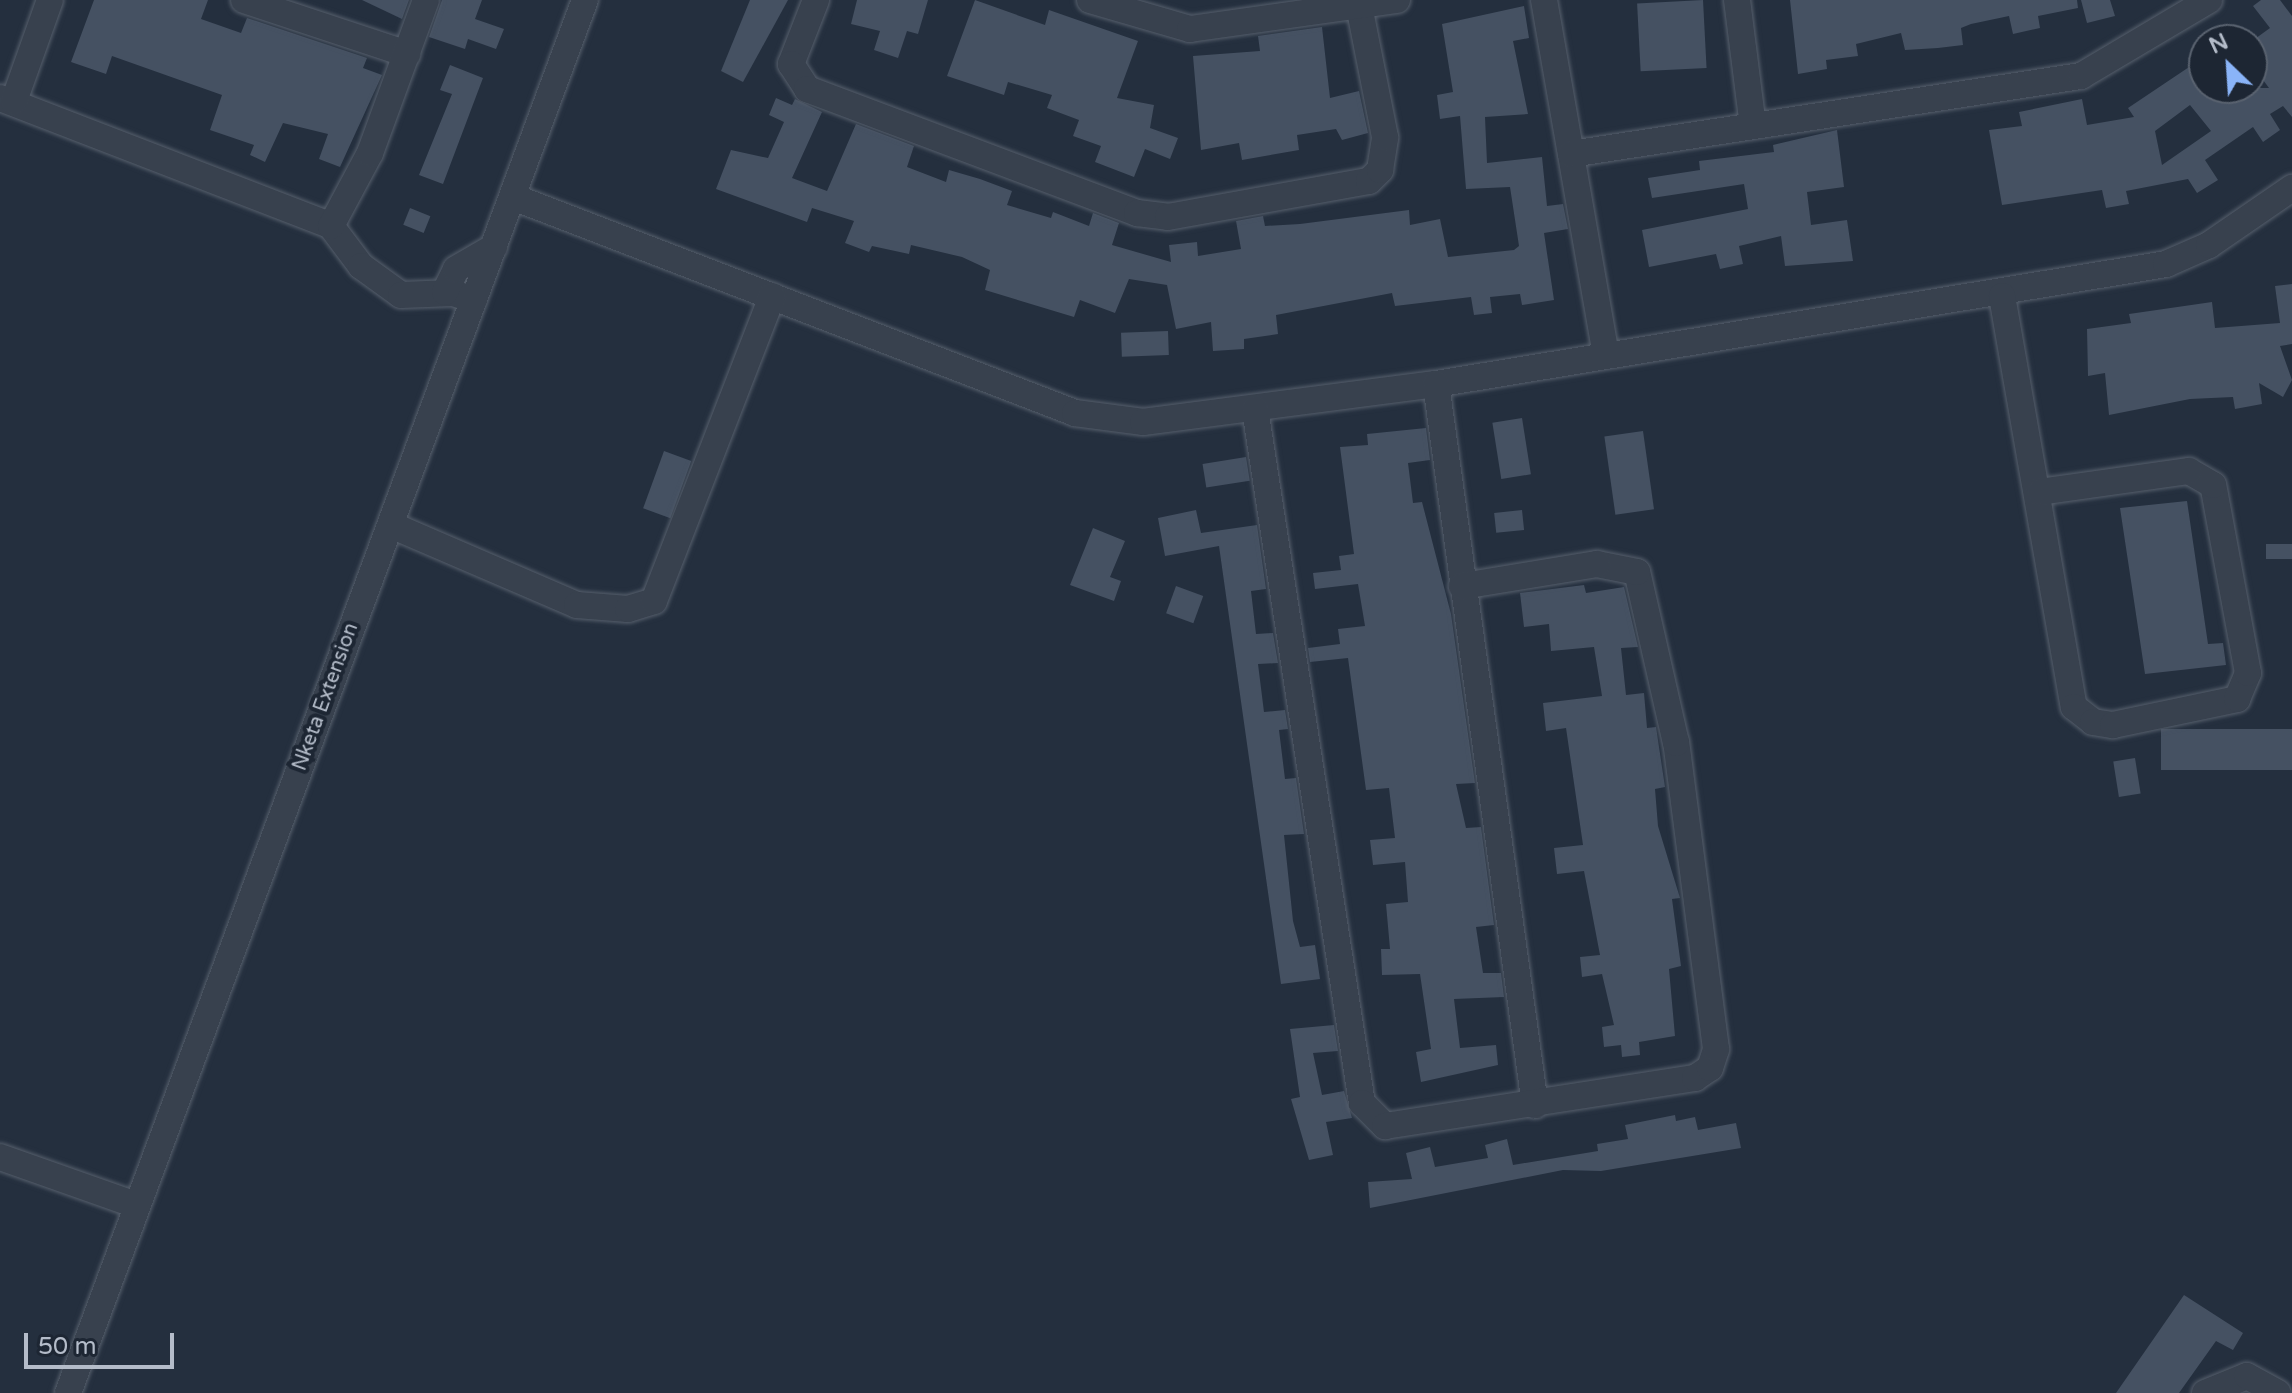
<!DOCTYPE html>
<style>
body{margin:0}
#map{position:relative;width:2292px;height:1393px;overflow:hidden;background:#242f3e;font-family:"Varela Round",sans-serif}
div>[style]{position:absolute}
.building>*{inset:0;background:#455162;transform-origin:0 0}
.roads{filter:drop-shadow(0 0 2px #565f6c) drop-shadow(0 0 2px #565f6c)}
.minor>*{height:26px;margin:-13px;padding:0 13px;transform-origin:13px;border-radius:13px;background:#38414e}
span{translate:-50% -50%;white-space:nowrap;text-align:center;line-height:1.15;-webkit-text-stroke:8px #1d2633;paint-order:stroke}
.street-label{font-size:20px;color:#b4bcc9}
.north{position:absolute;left:2188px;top:24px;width:80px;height:80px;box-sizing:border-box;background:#1d2633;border:2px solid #59626f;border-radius:50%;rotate:335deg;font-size:22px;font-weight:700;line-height:32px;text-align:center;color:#b4bcc9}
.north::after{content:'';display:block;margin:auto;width:28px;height:36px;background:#8ab4f8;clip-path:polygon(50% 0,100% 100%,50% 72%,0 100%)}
.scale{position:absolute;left:24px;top:1333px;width:150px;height:36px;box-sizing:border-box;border:4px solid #b4bcc9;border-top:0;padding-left:10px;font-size:24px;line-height:28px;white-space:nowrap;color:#b4bcc9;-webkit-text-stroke:6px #1d2633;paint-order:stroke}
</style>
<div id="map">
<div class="building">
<div style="clip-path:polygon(94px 0,208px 0,201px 19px,241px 33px,247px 18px,367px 58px,363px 68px,382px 75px,340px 167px,319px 159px,328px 134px,283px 123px,265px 162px,250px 155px,254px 145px,210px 130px,222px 95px,112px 56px,106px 74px,71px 62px)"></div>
<div style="clip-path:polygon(362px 0,409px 0,402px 19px)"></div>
<div style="clip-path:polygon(442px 0,482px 0,475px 19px,504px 29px,496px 49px,468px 39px,465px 49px,429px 37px)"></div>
<div style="clip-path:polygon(750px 0,788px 0,743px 82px,721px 71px)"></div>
<div style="clip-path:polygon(857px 0,928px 0,918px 34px,907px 31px,898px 58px,874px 50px,880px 31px,851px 24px)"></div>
<div style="clip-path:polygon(975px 0,1045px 25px,1049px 10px,1138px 41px,1117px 98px,1154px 105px,1150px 128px,1178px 138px,1170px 159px,1145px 149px,1134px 177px,1095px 162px,1101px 146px,1073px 136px,1079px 120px,1047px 108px,1052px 95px,1008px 82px,1004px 95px,947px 76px)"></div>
<div style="left:1703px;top:0;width:68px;height:66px;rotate:87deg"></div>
<div style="clip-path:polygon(1790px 0,2077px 0,2078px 8px,2038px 16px,2040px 28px,2013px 34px,2009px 16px,1971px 24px,1961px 28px,1963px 45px,1938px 48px,1905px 50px,1901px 33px,1856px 44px,1858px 56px,1826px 60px,1827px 69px,1798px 74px)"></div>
<div style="clip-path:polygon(2081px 0,2110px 0,2115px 16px,2087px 23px)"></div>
<div style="clip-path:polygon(evenodd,2261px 0,2280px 0,2292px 16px,2292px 117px,2283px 106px,2270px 114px,2280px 130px,2263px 142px,2253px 127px,2205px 160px,2218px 180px,2197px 193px,2188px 179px,2126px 191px,2129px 204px,2106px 208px,2102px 190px,2002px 205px,1989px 130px,2022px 126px,2019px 112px,2082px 99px,2087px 125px,2134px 117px,2128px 108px,2204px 57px,2204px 88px,2269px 88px,2252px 65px,2252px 41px,2270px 28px,2253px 6px,2261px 0,2190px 105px,2211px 131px,2162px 165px,2155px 131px,2190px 105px)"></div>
<div style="clip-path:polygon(1524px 6px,1529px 38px,1513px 41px,1528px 114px,1485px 117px,1487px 163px,1542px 157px,1547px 206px,1563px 204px,1568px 229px,1544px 233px,1554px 300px,1522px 305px,1520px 294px,1490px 297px,1492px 313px,1474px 315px,1471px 297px,1395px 306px,1392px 293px,1276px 315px,1278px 334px,1244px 339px,1244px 349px,1213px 351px,1211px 322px,1176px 329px,1167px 285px,1129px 279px,1115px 313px,1080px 300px,1074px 317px,985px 290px,990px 270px,962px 257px,911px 245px,909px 254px,872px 246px,869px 252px,845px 243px,854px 221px,812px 208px,807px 222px,716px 189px,731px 150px,768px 158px,784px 122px,769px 115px,776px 98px,792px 105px,795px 99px,822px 112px,792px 178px,827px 191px,856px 124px,914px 146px,907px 167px,946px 182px,949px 170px,980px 179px,1012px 191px,1007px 205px,1051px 218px,1053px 212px,1089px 226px,1093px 213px,1119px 223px,1112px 245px,1171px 262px,1169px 245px,1197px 242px,1198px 256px,1241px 249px,1236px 221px,1263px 216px,1265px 226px,1300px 224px,1409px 210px,1410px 225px,1440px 219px,1448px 257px,1514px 250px,1519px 246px,1510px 187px,1466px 189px,1460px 116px,1440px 119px,1437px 95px,1453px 92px,1442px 24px)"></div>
<div style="clip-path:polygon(1322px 27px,1330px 98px,1359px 91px,1368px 133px,1342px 140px,1336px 129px,1297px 135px,1299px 150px,1242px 160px,1239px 143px,1201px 150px,1193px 56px,1260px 51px,1258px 36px)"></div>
<div style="clip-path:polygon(450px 65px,483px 78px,443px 184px,419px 175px,452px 94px,440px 90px)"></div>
<div style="clip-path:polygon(1837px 130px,1844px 187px,1807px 192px,1811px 225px,1847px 220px,1853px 261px,1785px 266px,1781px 236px,1739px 246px,1743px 264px,1720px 269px,1716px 254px,1649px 267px,1642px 230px,1748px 209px,1744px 184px,1652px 198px,1648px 178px,1700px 170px,1699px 161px,1774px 152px,1773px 145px)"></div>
<div style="left:410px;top:208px;width:22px;height:18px;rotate:22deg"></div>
<div style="clip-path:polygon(2292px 284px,2292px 344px,2280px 346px,2292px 380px,2283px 397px,2259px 383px,2262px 404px,2235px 409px,2233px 397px,2190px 399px,2109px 415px,2105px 373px,2088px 376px,2087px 329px,2131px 323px,2129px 314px,2212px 302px,2215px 328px,2280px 323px,2275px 286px)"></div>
<div style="left:1168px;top:331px;width:24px;height:47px;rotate:88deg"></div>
<div style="left:1522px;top:418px;width:57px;height:30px;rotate:81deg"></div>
<div style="clip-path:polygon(1426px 428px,1430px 460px,1408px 463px,1413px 503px,1422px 502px,1451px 614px,1475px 783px,1456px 784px,1466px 828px,1481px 827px,1494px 925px,1476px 927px,1483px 973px,1501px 973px,1504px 997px,1454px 999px,1460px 1048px,1496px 1045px,1498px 1065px,1421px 1082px,1416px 1052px,1431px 1049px,1420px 974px,1382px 975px,1381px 949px,1390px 949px,1386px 904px,1408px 902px,1405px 862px,1373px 865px,1370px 840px,1395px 838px,1389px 788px,1366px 790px,1348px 658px,1310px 662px,1308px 648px,1340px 644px,1338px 629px,1365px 626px,1358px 584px,1315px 589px,1313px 573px,1341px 570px,1339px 556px,1354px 554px,1340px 447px,1368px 445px,1367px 434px)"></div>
<div style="left:1643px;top:431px;width:79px;height:39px;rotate:82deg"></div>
<div style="left:664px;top:451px;width:29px;height:61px;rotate:20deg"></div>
<div style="left:1246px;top:457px;width:24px;height:44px;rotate:81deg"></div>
<div style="clip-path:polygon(2187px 501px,2208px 644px,2223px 643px,2226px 665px,2145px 674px,2120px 508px)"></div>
<div style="clip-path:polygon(1196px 510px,1201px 533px,1257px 525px,1266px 589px,1251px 591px,1256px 634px,1273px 633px,1278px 663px,1258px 664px,1264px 712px,1285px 710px,1288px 729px,1279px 730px,1285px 779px,1296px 778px,1304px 834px,1284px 835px,1293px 921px,1300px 947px,1315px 945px,1320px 979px,1281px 984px,1219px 546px,1165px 556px,1158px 518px)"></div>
<div style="left:1522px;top:510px;width:20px;height:28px;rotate:84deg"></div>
<div style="clip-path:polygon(1093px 528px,1125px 541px,1110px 577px,1121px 581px,1114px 601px,1070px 585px)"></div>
<div style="left:2292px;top:544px;width:15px;height:26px;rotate:90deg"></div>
<div style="clip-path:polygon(1584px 585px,1586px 593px,1624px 587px,1638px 647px,1621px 648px,1626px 695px,1644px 693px,1647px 728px,1656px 727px,1665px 787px,1655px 789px,1658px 826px,1680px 898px,1672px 899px,1681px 966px,1669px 969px,1675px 1036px,1639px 1042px,1640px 1055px,1622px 1057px,1621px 1045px,1604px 1047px,1602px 1027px,1614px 1025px,1602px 974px,1582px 977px,1580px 957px,1600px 955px,1584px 871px,1557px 874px,1554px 848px,1583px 845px,1566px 728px,1546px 731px,1543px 703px,1602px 696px,1594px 647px,1551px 651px,1549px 624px,1524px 627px,1520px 593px)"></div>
<div style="left:1176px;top:586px;width:29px;height:29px;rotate:20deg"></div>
<div style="left:2292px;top:729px;width:41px;height:131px;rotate:90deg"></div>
<div style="left:2135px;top:758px;width:36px;height:22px;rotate:81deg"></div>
<div style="clip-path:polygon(1334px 1025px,1338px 1051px,1313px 1053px,1322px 1095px,1344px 1091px,1352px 1118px,1326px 1122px,1333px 1155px,1309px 1160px,1291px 1099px,1300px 1097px,1290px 1029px)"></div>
<div style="clip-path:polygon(1675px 1115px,1676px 1121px,1695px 1117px,1698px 1130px,1736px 1123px,1741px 1148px,1601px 1171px,1563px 1170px,1370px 1208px,1368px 1182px,1412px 1179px,1406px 1153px,1430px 1147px,1435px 1167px,1488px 1158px,1485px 1145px,1507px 1139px,1513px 1165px,1598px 1151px,1597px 1144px,1628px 1139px,1625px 1125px)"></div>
<div style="clip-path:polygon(2184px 1295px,2243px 1333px,2233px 1350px,2216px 1341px,2179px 1393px,2116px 1393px)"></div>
</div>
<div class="roads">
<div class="minor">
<div style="left:244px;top:0;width:172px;rotate:18.3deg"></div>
<div style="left:816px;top:0;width:69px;rotate:111.3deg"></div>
<div style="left:791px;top:64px;width:30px;rotate:57deg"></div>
<div style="left:807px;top:89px;width:353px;rotate:20.6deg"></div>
<div style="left:1137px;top:213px;width:31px;rotate:7deg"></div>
<div style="left:1168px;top:217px;width:204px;rotate:-10.2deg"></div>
<div style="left:1369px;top:181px;width:16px;rotate:-45deg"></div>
<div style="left:1380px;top:170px;width:33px;rotate:-81deg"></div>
<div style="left:1385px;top:137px;width:134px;rotate:-101.2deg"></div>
<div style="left:1090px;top:0;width:104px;rotate:16.2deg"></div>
<div style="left:1190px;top:29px;width:209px;rotate:-8deg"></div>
<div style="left:1544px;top:0;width:361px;rotate:80.1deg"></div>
<div style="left:1737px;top:0;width:127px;rotate:82.8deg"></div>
<div style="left:0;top:98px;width:355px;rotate:21.1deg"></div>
<div style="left:331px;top:226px;width:50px;rotate:53.1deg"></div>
<div style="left:361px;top:266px;width:49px;rotate:35.9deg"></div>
<div style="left:401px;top:295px;width:52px;rotate:-2.2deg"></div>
<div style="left:453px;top:293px;width:22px;rotate:18deg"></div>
<div style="left:14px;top:101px;width:107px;rotate:-70.4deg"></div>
<div style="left:1571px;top:154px;width:516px;rotate:-8.7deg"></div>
<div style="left:2081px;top:76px;width:149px;rotate:-30.7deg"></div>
<div style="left:513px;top:197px;width:602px;rotate:21.02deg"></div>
<div style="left:1075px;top:413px;width:69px;rotate:7.5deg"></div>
<div style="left:1143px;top:422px;width:295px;rotate:-7.4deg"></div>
<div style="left:1436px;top:384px;width:740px;rotate:-9.33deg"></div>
<div style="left:2166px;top:264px;width:47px;rotate:-23.8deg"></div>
<div style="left:2209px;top:245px;width:101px;rotate:-34.5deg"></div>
<div style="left:331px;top:226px;width:83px;rotate:-61.9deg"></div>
<div style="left:370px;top:153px;width:163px;rotate:-69.9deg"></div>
<div style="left:445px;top:292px;width:25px;rotate:-64deg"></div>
<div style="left:456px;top:269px;width:44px;rotate:-30.1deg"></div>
<div style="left:2002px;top:296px;width:417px;rotate:80.1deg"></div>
<div style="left:2074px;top:707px;width:24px;rotate:38deg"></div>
<div style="left:2093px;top:722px;width:20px;rotate:9deg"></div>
<div style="left:2113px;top:725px;width:127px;rotate:-11.8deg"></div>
<div style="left:2237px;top:699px;width:28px;rotate:-67deg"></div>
<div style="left:2248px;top:673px;width:191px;rotate:-100.5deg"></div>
<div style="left:2213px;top:485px;width:28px;rotate:-150deg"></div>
<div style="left:2189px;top:471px;width:150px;rotate:172deg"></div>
<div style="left:1436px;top:384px;width:728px;rotate:82.18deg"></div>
<div style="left:1255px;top:409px;width:702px;rotate:81.24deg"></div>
<div style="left:1362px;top:1103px;width:33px;rotate:45deg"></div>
<div style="left:1385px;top:1126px;width:314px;rotate:-8.8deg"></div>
<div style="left:1695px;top:1078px;width:18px;rotate:-34deg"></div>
<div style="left:1710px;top:1068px;width:20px;rotate:-72deg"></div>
<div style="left:1716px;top:1049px;width:309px;rotate:-97.4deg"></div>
<div style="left:1676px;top:743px;width:175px;rotate:-102.8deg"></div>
<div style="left:1637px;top:572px;width:41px;rotate:-168.7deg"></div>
<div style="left:1597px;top:564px;width:137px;rotate:170.7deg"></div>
<div style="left:391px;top:525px;width:202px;rotate:23.3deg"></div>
<div style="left:577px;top:605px;width:51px;rotate:4.5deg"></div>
<div style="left:628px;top:609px;width:27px;rotate:-17deg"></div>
<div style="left:654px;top:601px;width:327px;rotate:-68.8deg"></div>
<div style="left:0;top:1157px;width:144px;rotate:19.4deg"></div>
<div style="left:68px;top:1393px;width:1486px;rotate:-69.64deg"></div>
<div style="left:2205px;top:1393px;width:45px;rotate:-22deg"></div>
<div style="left:2247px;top:1376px;width:35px;rotate:29deg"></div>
</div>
</div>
<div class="street-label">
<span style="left:326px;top:697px;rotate:-70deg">Nketa Extension</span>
</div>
<div class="north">N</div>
<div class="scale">50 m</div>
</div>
